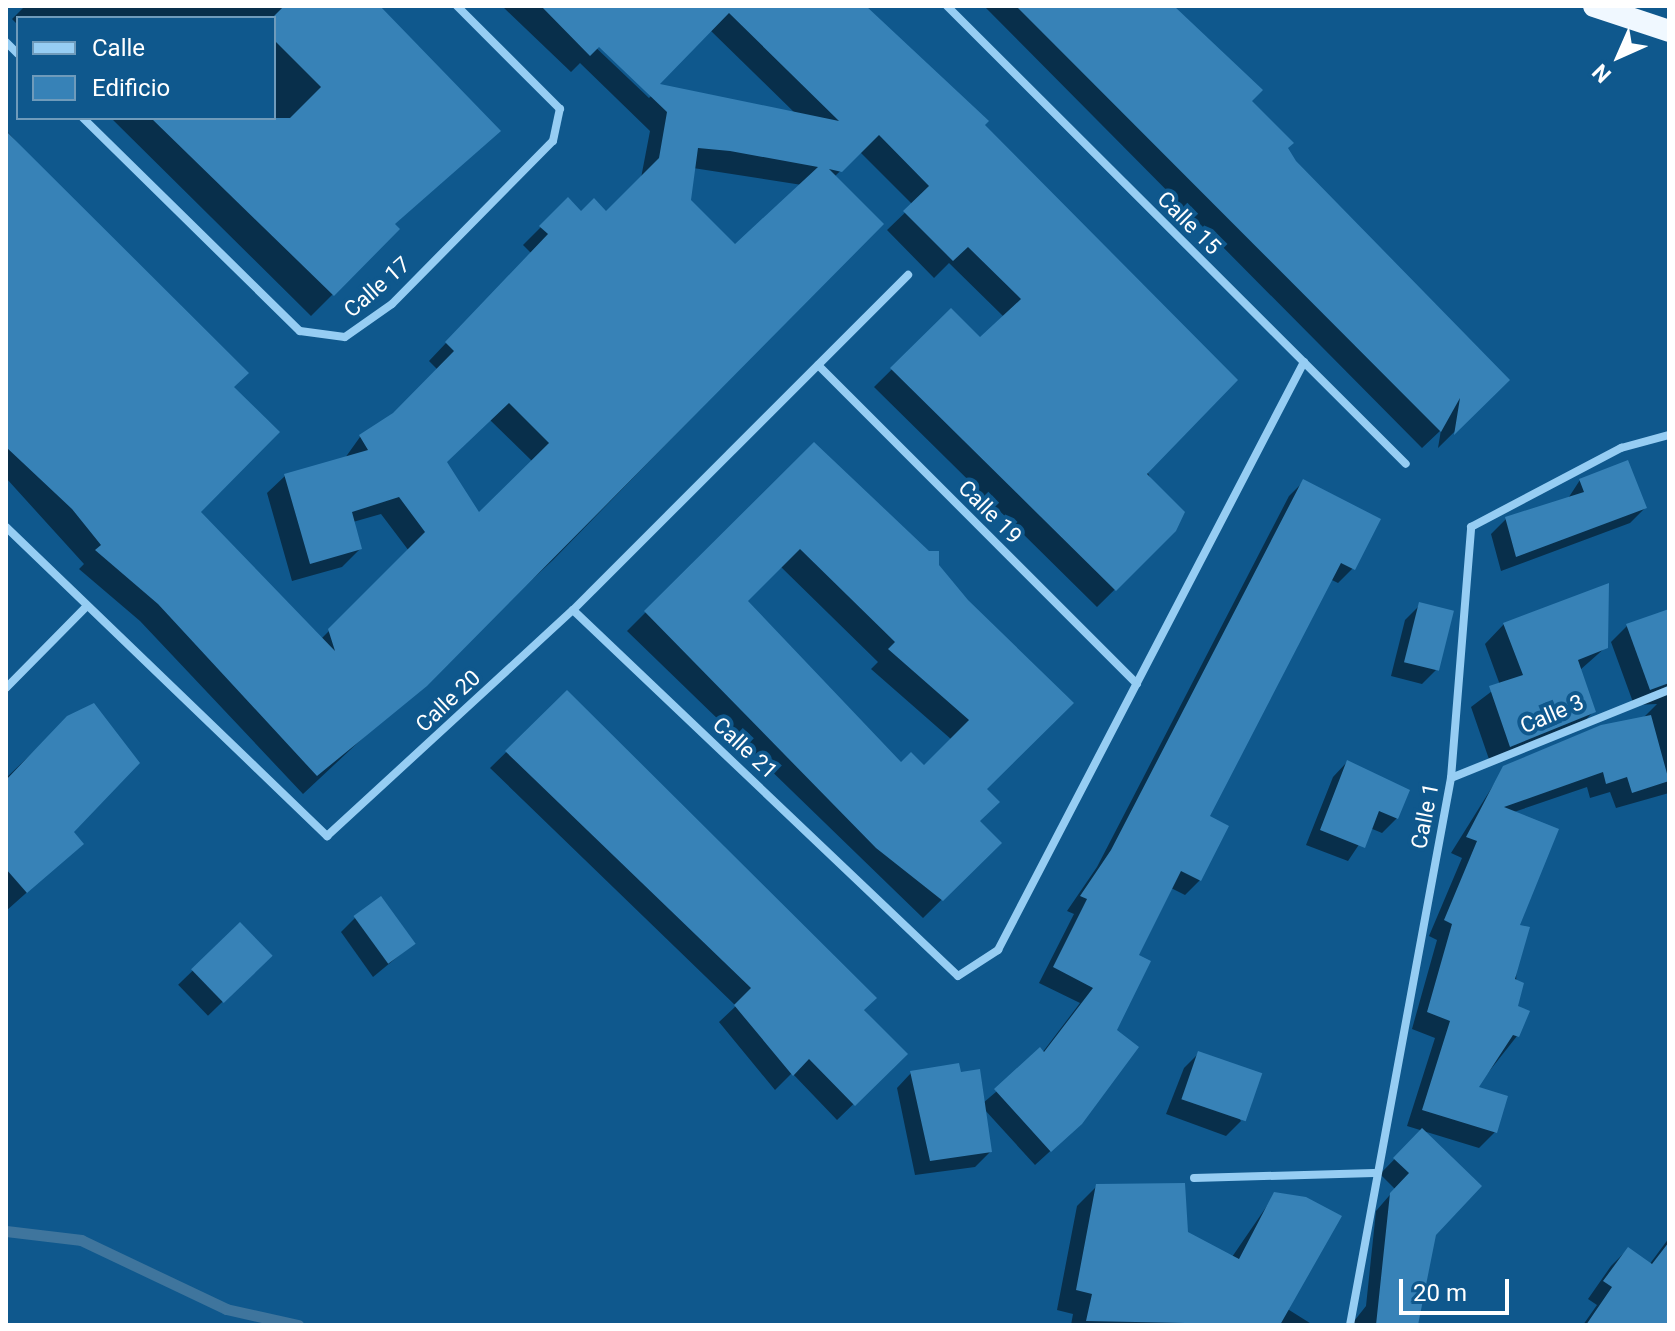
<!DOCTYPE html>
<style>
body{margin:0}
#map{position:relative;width:1675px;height:1331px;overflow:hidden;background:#0f588d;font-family:Roboto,sans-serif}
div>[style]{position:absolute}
.shadow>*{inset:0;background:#0007;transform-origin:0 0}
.stream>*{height:11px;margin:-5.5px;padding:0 5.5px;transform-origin:5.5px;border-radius:5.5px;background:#3f759d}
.building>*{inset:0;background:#3782b7;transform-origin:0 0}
.minor>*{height:8px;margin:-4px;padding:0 4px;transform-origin:4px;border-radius:4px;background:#96cdf3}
.trunk>*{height:22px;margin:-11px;padding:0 11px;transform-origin:11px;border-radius:11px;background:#f0f8ff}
span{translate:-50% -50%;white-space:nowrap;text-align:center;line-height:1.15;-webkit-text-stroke:8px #0f588d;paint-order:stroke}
.street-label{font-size:22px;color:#fff}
.frame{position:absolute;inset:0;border:8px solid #fff;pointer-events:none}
.legend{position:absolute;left:16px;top:16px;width:260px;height:104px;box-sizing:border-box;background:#0f588d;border:2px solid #6f9bbb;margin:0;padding:10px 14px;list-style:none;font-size:24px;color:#fff}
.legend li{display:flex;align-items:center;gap:16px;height:40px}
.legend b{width:40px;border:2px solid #6f9bbb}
.north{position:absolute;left:1579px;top:16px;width:80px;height:80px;-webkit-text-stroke:6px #0f588d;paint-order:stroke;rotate:225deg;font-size:22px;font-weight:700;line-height:32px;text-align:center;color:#fff}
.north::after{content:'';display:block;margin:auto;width:28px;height:36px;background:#fff;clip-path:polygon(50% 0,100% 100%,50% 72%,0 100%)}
.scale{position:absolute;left:1399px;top:1279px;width:110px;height:36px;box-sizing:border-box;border:4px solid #fff;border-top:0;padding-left:10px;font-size:24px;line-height:28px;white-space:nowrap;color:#fff;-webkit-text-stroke:6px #0f588d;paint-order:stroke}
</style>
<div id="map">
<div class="shadow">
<div style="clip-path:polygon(25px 6px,373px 6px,499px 131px,393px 225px,398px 229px,311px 316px,111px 118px,274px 118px,274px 18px,18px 18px,18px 25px,12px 19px)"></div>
<div style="clip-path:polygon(evenodd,502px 6px,860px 6px,983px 126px,1175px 530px,1097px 607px,874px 387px,951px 311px,980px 340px,1004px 317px,949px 263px,934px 278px,887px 230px,913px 205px,860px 152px,834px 177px,881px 224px,553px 560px,303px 794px,140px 621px,79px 569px,84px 564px,6px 478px,6px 130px,232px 387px,199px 512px,321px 639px,409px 551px,381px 514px,353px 522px,360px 549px,342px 567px,292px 581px,267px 493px,285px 476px,345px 458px,360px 437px,393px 415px,438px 370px,429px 361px,531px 253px,523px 245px,568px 200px,581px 213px,606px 213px,641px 178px,650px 131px,580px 63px,571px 72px,502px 6px,710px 30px,798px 116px,656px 86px,710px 30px,502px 6px,593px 39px,652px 95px,649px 98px,590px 42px,593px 39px,502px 6px,693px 168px,802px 185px,735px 247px,688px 201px,693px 168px,502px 6px,490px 420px,533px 462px,479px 515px,445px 463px,490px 420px)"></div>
<div style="clip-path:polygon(984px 6px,1172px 6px,1294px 163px,1507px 380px,1438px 448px,1441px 430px,1422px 448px)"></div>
<div style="clip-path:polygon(evenodd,814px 444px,937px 566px,985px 789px,978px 821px,999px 843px,923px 918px,627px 631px,814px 444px,780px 566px,878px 662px,871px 669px,952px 740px,924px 768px,901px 765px,745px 601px,780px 566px)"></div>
<div style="clip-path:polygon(1580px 480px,1645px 508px,1630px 523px,1501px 571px,1491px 534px,1506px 519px,1567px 500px)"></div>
<div style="clip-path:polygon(1303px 482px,1353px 568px,1338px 583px,1330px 579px,1208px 817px,1200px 880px,1185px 895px,1171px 888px,1136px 956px,1070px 1133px,1035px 1165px,984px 1109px,990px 1152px,975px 1167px,915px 1175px,897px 1088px,911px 1073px,959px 1074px,983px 1103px,1042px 1053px,1080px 1003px,1039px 983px,1074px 914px,1067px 911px,1097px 867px,1289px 496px)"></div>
<div style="clip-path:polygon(1420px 605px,1437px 669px,1422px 684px,1391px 676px,1405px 620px)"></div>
<div style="clip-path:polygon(1669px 613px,1669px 793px,1616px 808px,1610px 792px,1590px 798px,1587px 787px,1514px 812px,1517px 1036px,1476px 1088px,1495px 1132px,1479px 1148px,1407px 1126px,1435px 1038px,1412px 1029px,1437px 940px,1429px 936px,1462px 858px,1451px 853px,1504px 768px,1643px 718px,1657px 704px,1634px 705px,1611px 642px,1627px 626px)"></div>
<div style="clip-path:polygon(1504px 624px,1606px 647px,1580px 670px,1594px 711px,1575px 731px,1491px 765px,1471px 707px,1500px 685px,1485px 644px)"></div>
<div style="clip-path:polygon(567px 693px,905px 1054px,837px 1120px,792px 1073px,775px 1090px,719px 1022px,736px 1006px,490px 768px)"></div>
<div style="clip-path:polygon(69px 718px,71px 832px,81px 844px,6px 911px,6px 778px)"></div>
<div style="clip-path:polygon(1347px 762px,1397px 818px,1382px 833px,1370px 828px,1348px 861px,1306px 845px,1333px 777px)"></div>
<div style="clip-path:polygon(355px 918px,413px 944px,373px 977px,341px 932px)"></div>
<div style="left:240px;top:925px;width:43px;height:86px;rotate:46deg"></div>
<div style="clip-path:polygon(1199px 1053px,1241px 1121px,1226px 1136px,1166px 1114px,1184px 1068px)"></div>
<div style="clip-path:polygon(1422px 1131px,1434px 1234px,1416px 1325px,1351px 1325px,1366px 1306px,1376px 1211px,1395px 1189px,1380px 1174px)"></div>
<div style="clip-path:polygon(1097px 1186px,1232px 1257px,1275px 1194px,1286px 1308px,1313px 1325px,1071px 1325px,1073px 1314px,1057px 1310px,1077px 1206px)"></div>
<div style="clip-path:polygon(1669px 1238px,1669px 1325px,1583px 1325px,1597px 1305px,1588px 1299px,1611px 1266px,1628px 1249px,1649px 1265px)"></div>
</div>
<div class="stream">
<div style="left:6px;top:1231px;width:76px;rotate:6.8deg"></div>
<div style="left:81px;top:1240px;width:161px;rotate:25.4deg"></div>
<div style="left:226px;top:1309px;width:74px;rotate:12.5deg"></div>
</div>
<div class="building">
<div style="clip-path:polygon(284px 6px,380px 6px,501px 131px,395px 224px,400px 229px,334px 296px,151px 118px,290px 118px,321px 87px,274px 40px,274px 16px)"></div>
<div style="clip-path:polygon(evenodd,541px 6px,866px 6px,989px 121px,985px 125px,1238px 380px,1147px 474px,1185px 512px,1176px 531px,1116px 591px,890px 368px,951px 308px,980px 337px,1021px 299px,968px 247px,953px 261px,903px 211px,929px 186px,879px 135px,842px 172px,829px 169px,884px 224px,427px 686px,317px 776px,158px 604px,95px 550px,101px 545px,72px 509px,6px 447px,6px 131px,249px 373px,234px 387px,280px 432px,201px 512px,335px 651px,328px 629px,425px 532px,399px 497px,352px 512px,362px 549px,310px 564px,284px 474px,368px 450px,359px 435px,393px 413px,454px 351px,445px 342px,548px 234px,539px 226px,568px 197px,581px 211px,594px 198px,606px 211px,659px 158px,667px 112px,599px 47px,590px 56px,541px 6px,729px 13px,839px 121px,660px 84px,729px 13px,541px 6px,698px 148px,730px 151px,818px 167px,735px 244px,691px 200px,698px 148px,541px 6px,509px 403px,549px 443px,479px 512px,447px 462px,509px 403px)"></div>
<div style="clip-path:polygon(1016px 6px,1174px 6px,1263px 90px,1252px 101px,1294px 143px,1288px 148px,1296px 161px,1510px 380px,1454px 435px,1460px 398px,1441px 432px)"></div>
<div style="clip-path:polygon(evenodd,814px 442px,929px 551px,939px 551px,939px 565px,968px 600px,1074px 703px,987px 789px,1000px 802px,980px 821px,1002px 843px,943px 901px,876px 848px,644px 611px,814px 442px,800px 549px,895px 642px,888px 649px,969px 720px,924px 765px,911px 752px,901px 762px,748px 601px,800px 549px)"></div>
<div style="clip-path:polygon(1628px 460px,1647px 508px,1516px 557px,1505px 517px,1584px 492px,1579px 479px)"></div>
<div style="clip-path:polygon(1303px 479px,1381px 519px,1355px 570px,1341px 563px,1210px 816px,1229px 826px,1201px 881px,1181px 871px,1139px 955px,1151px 961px,1117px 1030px,1139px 1047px,1082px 1124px,1051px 1152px,994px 1089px,1040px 1047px,1044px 1052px,1093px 988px,1053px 967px,1087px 899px,1080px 896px,1111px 850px)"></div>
<div style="clip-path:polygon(1609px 583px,1608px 648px,1578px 660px,1596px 712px,1510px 747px,1489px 686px,1523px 675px,1503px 623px)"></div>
<div style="left:1419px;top:602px;width:36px;height:62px;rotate:14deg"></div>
<div style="clip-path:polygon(1669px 609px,1669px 683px,1650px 690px,1626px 624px)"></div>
<div style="clip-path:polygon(567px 690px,877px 998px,864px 1010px,908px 1054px,855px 1106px,809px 1059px,793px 1076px,734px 1005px,751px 988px,505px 751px)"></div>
<div style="clip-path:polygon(94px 703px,140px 763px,74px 832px,84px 844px,27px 893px,6px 869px,6px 780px,67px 716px)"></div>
<div style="clip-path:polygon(1651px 715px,1669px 781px,1632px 793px,1627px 777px,1606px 784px,1603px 772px,1504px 807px,1559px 829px,1520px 925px,1530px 927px,1515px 979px,1524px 983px,1518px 1006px,1530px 1011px,1519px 1037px,1513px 1035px,1479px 1087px,1508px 1096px,1497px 1133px,1422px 1110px,1450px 1021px,1427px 1012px,1452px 924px,1444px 920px,1477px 841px,1466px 837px,1503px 766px,1601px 725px)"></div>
<div style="clip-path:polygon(1347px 760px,1410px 790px,1398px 819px,1379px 811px,1365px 848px,1320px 830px)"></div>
<div style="left:381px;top:896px;width:59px;height:34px;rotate:54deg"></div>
<div style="left:240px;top:922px;width:47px;height:68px;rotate:46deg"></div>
<div style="left:1198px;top:1051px;width:68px;height:51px;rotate:19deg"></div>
<div style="clip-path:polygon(959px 1063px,961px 1072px,980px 1069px,992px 1152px,930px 1161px,910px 1071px)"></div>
<div style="clip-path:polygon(1422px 1128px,1482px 1186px,1436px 1235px,1418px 1325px,1376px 1325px,1390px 1193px,1409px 1173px,1393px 1158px)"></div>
<div style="clip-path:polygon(1185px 1183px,1188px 1232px,1239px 1259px,1274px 1192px,1306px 1197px,1342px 1216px,1280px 1325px,1086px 1321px,1092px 1294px,1076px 1290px,1096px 1184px)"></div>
<div style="clip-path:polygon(1669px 1242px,1669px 1325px,1586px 1325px,1612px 1287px,1603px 1281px,1628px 1247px,1652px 1264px)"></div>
</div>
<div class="minor">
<div style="left:947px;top:6px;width:648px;rotate:44.94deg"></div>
<div style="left:6px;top:42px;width:17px;rotate:45deg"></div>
<div style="left:83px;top:118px;width:304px;rotate:44.5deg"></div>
<div style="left:300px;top:331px;width:45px;rotate:7.6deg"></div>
<div style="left:345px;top:337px;width:57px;rotate:-35.1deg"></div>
<div style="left:392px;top:304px;width:229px;rotate:-45.4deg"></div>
<div style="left:553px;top:141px;width:33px;rotate:-78deg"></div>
<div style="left:560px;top:109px;width:146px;rotate:-135deg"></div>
<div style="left:818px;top:365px;width:451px;rotate:45deg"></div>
<div style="left:6px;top:527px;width:446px;rotate:43.9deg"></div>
<div style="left:327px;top:836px;width:334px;rotate:-42.6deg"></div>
<div style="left:573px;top:610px;width:474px;rotate:-45deg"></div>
<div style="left:573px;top:610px;width:531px;rotate:43.55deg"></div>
<div style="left:958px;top:976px;width:48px;rotate:-33deg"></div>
<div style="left:998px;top:950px;width:663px;rotate:-62.51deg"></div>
<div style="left:6px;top:688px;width:114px;rotate:-45.4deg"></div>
<div style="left:1451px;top:778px;width:235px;rotate:-22deg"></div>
<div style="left:1194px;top:1178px;width:180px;rotate:-1.6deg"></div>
<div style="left:1350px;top:1325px;width:556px;rotate:-79.54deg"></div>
<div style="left:1451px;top:778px;width:252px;rotate:-85.4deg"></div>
<div style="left:1471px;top:527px;width:170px;rotate:-27.8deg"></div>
<div style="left:1621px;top:448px;width:50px;rotate:-15.2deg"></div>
</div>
<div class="trunk">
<div style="left:1594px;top:6px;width:79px;rotate:18.4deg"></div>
</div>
<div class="street-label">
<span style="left:1189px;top:223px;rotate:45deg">Calle 15</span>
<span style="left:377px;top:287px;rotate:-41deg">Calle 17</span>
<span style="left:990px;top:512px;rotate:45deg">Calle 19</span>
<span style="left:448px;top:701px;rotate:-43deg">Calle 20</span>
<span style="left:1552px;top:714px;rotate:-23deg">Calle 3</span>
<span style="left:745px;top:748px;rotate:43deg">Calle 21</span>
<span style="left:1425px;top:816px;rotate:-79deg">Calle 1</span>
</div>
<div class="frame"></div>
<ul class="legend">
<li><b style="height:10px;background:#96cdf3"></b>Calle</li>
<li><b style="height:22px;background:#3782b7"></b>Edificio</li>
</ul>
<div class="north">N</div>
<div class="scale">20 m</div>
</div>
